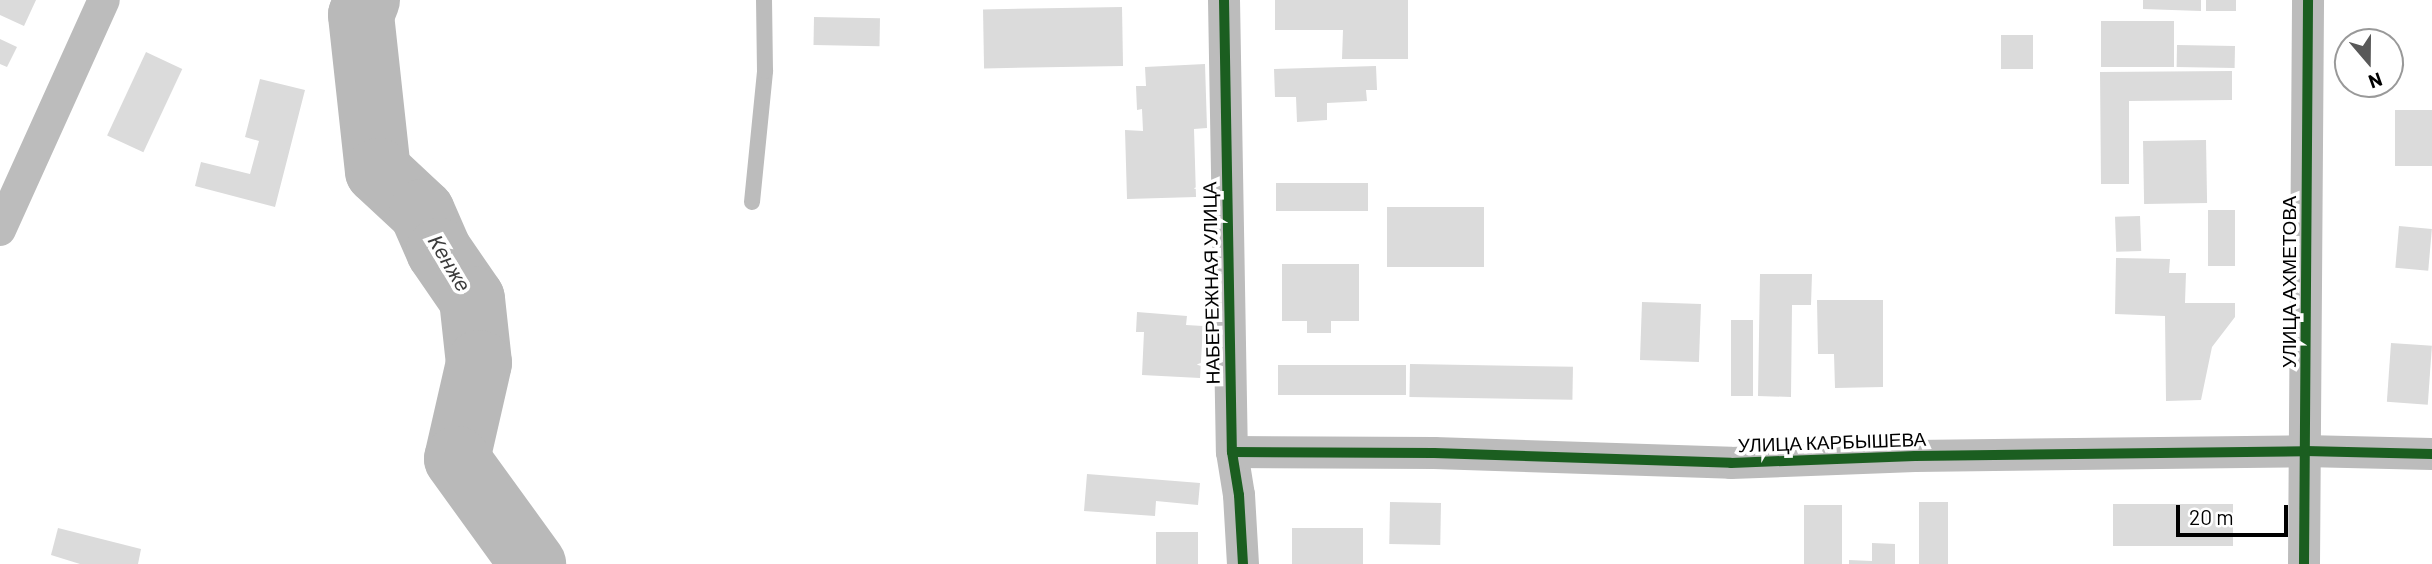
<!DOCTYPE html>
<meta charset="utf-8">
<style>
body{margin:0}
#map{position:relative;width:2432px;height:564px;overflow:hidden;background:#fff;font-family:Barlow,sans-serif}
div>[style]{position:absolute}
.river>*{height:66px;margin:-33px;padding:0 33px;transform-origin:33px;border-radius:33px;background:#b9b9b9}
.building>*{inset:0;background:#dbdbdb;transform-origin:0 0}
.service>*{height:16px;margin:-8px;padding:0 8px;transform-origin:8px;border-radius:8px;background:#bcbcbc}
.minor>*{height:32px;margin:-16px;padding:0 16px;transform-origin:16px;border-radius:16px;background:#bcbcbc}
.cycleway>*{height:10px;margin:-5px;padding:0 5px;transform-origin:5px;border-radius:5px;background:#1b5e20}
span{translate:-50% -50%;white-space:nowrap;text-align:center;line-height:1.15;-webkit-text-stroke:7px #fff;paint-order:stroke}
.street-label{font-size:19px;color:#000}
.water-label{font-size:21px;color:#3c3c3c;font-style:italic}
.north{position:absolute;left:2334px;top:28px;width:70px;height:70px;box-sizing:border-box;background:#fff;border:2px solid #999;border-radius:50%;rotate:160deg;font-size:19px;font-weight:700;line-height:28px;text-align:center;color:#000}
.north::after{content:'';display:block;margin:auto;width:24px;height:32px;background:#595959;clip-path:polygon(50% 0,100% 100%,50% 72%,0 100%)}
.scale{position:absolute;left:2176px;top:505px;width:112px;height:32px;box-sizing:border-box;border:4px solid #000;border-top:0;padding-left:9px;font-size:21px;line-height:24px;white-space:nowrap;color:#000;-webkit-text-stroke:5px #fff;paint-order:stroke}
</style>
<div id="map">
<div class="river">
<div style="left:367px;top:0;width:16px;rotate:112deg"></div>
<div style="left:361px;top:15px;width:157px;rotate:83.8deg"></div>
<div style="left:378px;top:171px;width:60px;rotate:43deg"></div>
<div style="left:422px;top:212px;width:43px;rotate:66.4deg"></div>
<div style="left:439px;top:251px;width:58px;rotate:55.5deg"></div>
<div style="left:472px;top:299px;width:64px;rotate:83.8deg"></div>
<div style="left:479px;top:363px;width:98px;rotate:102.9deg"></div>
<div style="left:457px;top:459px;width:130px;rotate:54.1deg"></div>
</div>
<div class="building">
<div style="clip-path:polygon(0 0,36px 0,24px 26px,0 15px)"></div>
<div style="clip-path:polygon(1275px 0,1408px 0,1408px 59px,1342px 59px,1343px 30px,1275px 30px)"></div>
<div style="clip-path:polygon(2143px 0,2201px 0,2201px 11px,2143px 9px)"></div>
<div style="left:2206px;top:0;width:30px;height:11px"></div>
<div style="left:1122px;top:7px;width:59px;height:139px;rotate:89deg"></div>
<div style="left:814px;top:17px;width:66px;height:28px;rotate:1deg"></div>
<div style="left:2101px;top:21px;width:73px;height:46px"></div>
<div style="left:2001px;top:35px;width:32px;height:34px"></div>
<div style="clip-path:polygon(0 39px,17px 47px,7px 67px,0 64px)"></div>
<div style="left:2177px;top:45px;width:58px;height:22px;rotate:1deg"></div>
<div style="left:146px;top:52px;width:40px;height:92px;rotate:25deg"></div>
<div style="clip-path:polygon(1205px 64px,1207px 128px,1194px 129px,1196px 197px,1127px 199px,1125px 130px,1143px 131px,1142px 109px,1137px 110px,1136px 86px,1146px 86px,1145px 67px)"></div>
<div style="clip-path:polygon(1376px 66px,1377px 90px,1366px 90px,1367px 101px,1327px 103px,1327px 120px,1297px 122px,1296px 97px,1275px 97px,1274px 69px)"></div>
<div style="clip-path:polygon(2232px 71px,2232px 100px,2129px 101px,2129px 184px,2101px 184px,2100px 72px)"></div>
<div style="clip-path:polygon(260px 79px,305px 90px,275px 207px,195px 186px,201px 162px,250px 174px,259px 141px,245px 137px)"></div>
<div style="left:2432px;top:110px;width:56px;height:37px;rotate:90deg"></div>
<div style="left:2206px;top:140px;width:63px;height:63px;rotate:89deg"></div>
<div style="left:1368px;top:183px;width:28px;height:92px;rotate:90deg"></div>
<div style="left:1387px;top:207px;width:97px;height:60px"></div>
<div style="left:2235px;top:210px;width:56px;height:27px;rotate:90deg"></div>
<div style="left:2140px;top:216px;width:35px;height:25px;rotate:88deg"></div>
<div style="left:2399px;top:226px;width:33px;height:42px;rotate:5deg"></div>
<div style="clip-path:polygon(2116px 258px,2170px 259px,2169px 273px,2186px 273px,2185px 303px,2235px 303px,2235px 317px,2212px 347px,2201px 400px,2166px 401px,2165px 316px,2115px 314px)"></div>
<div style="clip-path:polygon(1282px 264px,1359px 264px,1359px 321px,1331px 321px,1331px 333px,1307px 333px,1307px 321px,1282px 321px)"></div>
<div style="clip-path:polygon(1760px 274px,1812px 274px,1811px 305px,1792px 305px,1791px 397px,1758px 396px)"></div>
<div style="clip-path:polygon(1817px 300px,1883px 300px,1883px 387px,1835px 388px,1834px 354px,1818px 354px)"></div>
<div style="left:1642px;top:302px;width:59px;height:58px;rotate:2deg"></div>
<div style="clip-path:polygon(1137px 312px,1187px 316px,1186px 325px,1203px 326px,1200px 378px,1142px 375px,1144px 332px,1136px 332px)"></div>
<div style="left:1753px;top:320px;width:76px;height:22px;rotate:90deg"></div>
<div style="left:2391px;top:343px;width:41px;height:59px;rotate:4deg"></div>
<div style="left:1410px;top:364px;width:163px;height:33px;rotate:1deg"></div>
<div style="left:1278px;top:365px;width:128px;height:30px"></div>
<div style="clip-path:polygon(1087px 474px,1200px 483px,1198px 505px,1156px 501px,1155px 516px,1084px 511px)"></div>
<div style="left:1390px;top:502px;width:51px;height:42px;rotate:1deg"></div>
<div style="left:1919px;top:502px;width:29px;height:62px"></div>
<div style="left:2113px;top:504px;width:120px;height:42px"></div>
<div style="left:1804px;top:505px;width:38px;height:59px"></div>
<div style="clip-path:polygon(58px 528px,141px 549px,138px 564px,80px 564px,51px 555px)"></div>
<div style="left:1292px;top:528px;width:71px;height:36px"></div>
<div style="left:1156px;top:532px;width:42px;height:32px"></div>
<div style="clip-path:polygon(1872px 543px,1895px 544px,1895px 564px,1849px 564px,1849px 560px,1872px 561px)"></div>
</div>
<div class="service">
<div style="left:752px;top:202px;width:132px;rotate:-84.3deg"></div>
<div style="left:765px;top:71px;width:71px;rotate:-90.8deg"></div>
</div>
<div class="minor">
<div style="left:1224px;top:0;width:452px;rotate:89deg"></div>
<div style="left:1232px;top:452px;width:44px;rotate:80.8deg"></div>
<div style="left:1239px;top:495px;width:69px;rotate:86.7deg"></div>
<div style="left:0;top:230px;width:252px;rotate:-65.7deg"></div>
<div style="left:1232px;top:452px;width:202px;rotate:0.3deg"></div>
<div style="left:1434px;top:453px;width:297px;rotate:1.9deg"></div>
<div style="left:1731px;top:463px;width:184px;rotate:-2.2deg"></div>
<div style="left:1915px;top:456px;width:390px;rotate:-0.7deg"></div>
<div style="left:2305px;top:451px;width:127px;rotate:1.4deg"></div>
<div style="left:2304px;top:564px;width:564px;rotate:-89.59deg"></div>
</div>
<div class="cycleway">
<div style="left:1224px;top:0;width:452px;rotate:89deg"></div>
<div style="left:1232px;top:452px;width:44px;rotate:80.8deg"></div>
<div style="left:1239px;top:495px;width:69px;rotate:86.7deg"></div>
<div style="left:1232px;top:452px;width:202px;rotate:0.3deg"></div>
<div style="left:1434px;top:453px;width:297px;rotate:1.9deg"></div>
<div style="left:1731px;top:463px;width:184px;rotate:-2.2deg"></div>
<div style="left:1915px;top:456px;width:390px;rotate:-0.7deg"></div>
<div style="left:2305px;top:451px;width:127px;rotate:1.4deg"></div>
<div style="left:2304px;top:564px;width:564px;rotate:-89.59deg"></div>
</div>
<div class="street-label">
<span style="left:2289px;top:282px;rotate:-90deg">УЛИЦА АХМЕТОВА</span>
<span style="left:1211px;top:283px;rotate:-91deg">НАБЕРЕЖНАЯ УЛИЦА</span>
<span style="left:1832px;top:442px;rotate:-2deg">УЛИЦА КАРБЫШЕВА</span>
</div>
<div class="water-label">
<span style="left:450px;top:263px;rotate:59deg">Кенже</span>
</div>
<div class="north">N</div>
<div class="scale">20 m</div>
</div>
